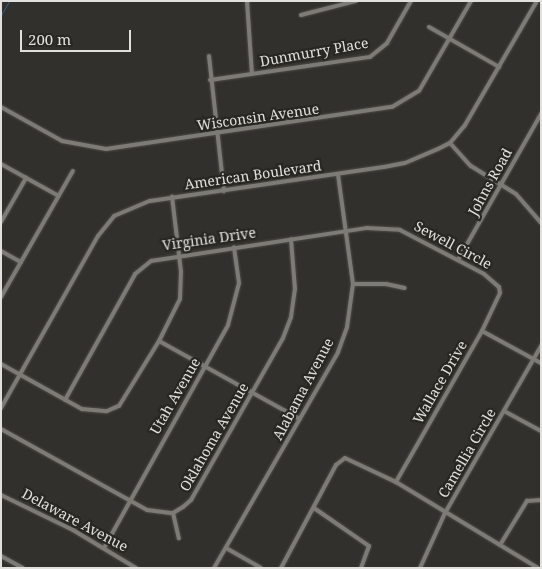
<!DOCTYPE html>
<style>
body{margin:0}
#map{position:relative;width:542px;height:569px;overflow:hidden;background:#32302c;font-family:"Noto Serif",serif}
div>[style]{position:absolute}
.stream>*{height:1px;margin:-0.5px;padding:0 0.5px;transform-origin:0.5px;border-radius:0.5px;background:#365987}
.roads{filter:drop-shadow(0 0 1px #4e4c48) drop-shadow(0 0 1px #4e4c48)}
.minor>*{height:4px;margin:-2px;padding:0 2px;transform-origin:2px;border-radius:2px;background:#7d7b75}
span{translate:-50% -50%;white-space:nowrap;text-align:center;line-height:1.15;-webkit-text-stroke:4.5px #282722;paint-order:stroke}
.street-label{font-size:14px;color:#e1e0dd}
.frame{position:absolute;inset:0;border:2px solid #e1e0dd;pointer-events:none}
.scale{position:absolute;left:20px;top:30px;width:111px;height:22px;box-sizing:border-box;border:2px solid #e1e0dd;border-top:0;padding-left:6px;font-size:15px;line-height:18px;white-space:nowrap;color:#e1e0dd;-webkit-text-stroke:4px #282722;paint-order:stroke}
</style>
<div id="map">
<div class="stream">
<div style="left:1px;top:15px;width:16px;rotate:-60deg"></div>
</div>
<div class="roads">
<div class="minor">
<div style="left:247px;top:1px;width:73px;rotate:86.1deg"></div>
<div style="left:301px;top:15px;width:57px;rotate:-14.3deg"></div>
<div style="left:429px;top:27px;width:81px;rotate:29.7deg"></div>
<div style="left:209px;top:56px;width:136px;rotate:83.7deg"></div>
<div style="left:210px;top:80px;width:162px;rotate:-8.2deg"></div>
<div style="left:370px;top:57px;width:22px;rotate:-39deg"></div>
<div style="left:387px;top:43px;width:48px;rotate:-60.3deg"></div>
<div style="left:1px;top:107px;width:70px;rotate:29.1deg"></div>
<div style="left:62px;top:141px;width:45px;rotate:10.3deg"></div>
<div style="left:106px;top:149px;width:289px;rotate:-8.4deg"></div>
<div style="left:392px;top:107px;width:31px;rotate:-31deg"></div>
<div style="left:419px;top:91px;width:104px;rotate:-60deg"></div>
<div style="left:450px;top:143px;width:31px;rotate:48deg"></div>
<div style="left:471px;top:166px;width:53px;rotate:31.9deg"></div>
<div style="left:516px;top:194px;width:38px;rotate:49deg"></div>
<div style="left:1px;top:164px;width:66px;rotate:28.9deg"></div>
<div style="left:1px;top:222px;width:51px;rotate:-60.4deg"></div>
<div style="left:1px;top:251px;width:23px;rotate:29deg"></div>
<div style="left:458px;top:260px;width:168px;rotate:-60.4deg"></div>
<div style="left:353px;top:284px;width:33px"></div>
<div style="left:386px;top:284px;width:19px;rotate:12deg"></div>
<div style="left:1px;top:297px;width:145px;rotate:-60.3deg"></div>
<div style="left:482px;top:331px;width:67px;rotate:28.5deg"></div>
<div style="left:159px;top:341px;width:161px;rotate:29deg"></div>
<div style="left:1px;top:364px;width:93px;rotate:29.1deg"></div>
<div style="left:82px;top:409px;width:25px;rotate:5deg"></div>
<div style="left:107px;top:411px;width:13px;rotate:-23deg"></div>
<div style="left:119px;top:406px;width:76px;rotate:-58.4deg"></div>
<div style="left:159px;top:341px;width:47px;rotate:-63.4deg"></div>
<div style="left:180px;top:299px;width:27px;rotate:-88deg"></div>
<div style="left:181px;top:272px;width:76px;rotate:-96.8deg"></div>
<div style="left:65px;top:400px;width:144px;rotate:-60.9deg"></div>
<div style="left:135px;top:274px;width:21px;rotate:-39deg"></div>
<div style="left:151px;top:261px;width:219px;rotate:-8.7deg"></div>
<div style="left:367px;top:228px;width:33px;rotate:3deg"></div>
<div style="left:400px;top:230px;width:95px;rotate:27.6deg"></div>
<div style="left:484px;top:274px;width:20px;rotate:41deg"></div>
<div style="left:499px;top:287px;width:6px;rotate:81deg"></div>
<div style="left:500px;top:293px;width:42px;rotate:115.3deg"></div>
<div style="left:482px;top:331px;width:174px;rotate:119.7deg"></div>
<div style="left:1px;top:408px;width:197px;rotate:-60.6deg"></div>
<div style="left:98px;top:236px;width:26px;rotate:-51deg"></div>
<div style="left:114px;top:216px;width:39px;rotate:-23deg"></div>
<div style="left:150px;top:201px;width:236px;rotate:-8.3deg"></div>
<div style="left:384px;top:167px;width:21px;rotate:-11deg"></div>
<div style="left:405px;top:163px;width:36px;rotate:-23deg"></div>
<div style="left:438px;top:149px;width:13px;rotate:-27deg"></div>
<div style="left:450px;top:143px;width:23px;rotate:-50deg"></div>
<div style="left:465px;top:125px;width:143px;rotate:-59.9deg"></div>
<div style="left:504px;top:411px;width:42px;rotate:28.4deg"></div>
<div style="left:1px;top:429px;width:167px;rotate:29deg"></div>
<div style="left:147px;top:510px;width:26px;rotate:7deg"></div>
<div style="left:173px;top:513px;width:12px;rotate:-31deg"></div>
<div style="left:183px;top:507px;width:11px;rotate:-41deg"></div>
<div style="left:191px;top:500px;width:186px;rotate:-60.4deg"></div>
<div style="left:283px;top:338px;width:22px;rotate:-69deg"></div>
<div style="left:291px;top:317px;width:28px;rotate:-82deg"></div>
<div style="left:295px;top:289px;width:50px;rotate:-94.6deg"></div>
<div style="left:1px;top:495px;width:80px;rotate:25.9deg"></div>
<div style="left:73px;top:530px;width:74px;rotate:31.1deg"></div>
<div style="left:314px;top:508px;width:67px;rotate:34.6deg"></div>
<div style="left:369px;top:546px;width:23px;rotate:110deg"></div>
<div style="left:173px;top:513px;width:26px;rotate:77deg"></div>
<div style="left:500px;top:545px;width:52px;rotate:-58.5deg"></div>
<div style="left:527px;top:501px;width:14px;rotate:-4deg"></div>
<div style="left:104px;top:548px;width:255px;rotate:-60.9deg"></div>
<div style="left:228px;top:325px;width:43px;rotate:-75.3deg"></div>
<div style="left:239px;top:283px;width:36px;rotate:-98deg"></div>
<div style="left:226px;top:548px;width:40px;rotate:29.7deg"></div>
<div style="left:1px;top:556px;width:25px;rotate:29deg"></div>
<div style="left:214px;top:568px;width:249px;rotate:-60.1deg"></div>
<div style="left:338px;top:352px;width:27px;rotate:-70deg"></div>
<div style="left:347px;top:327px;width:43px;rotate:-82.1deg"></div>
<div style="left:353px;top:284px;width:111px;rotate:-97.8deg"></div>
<div style="left:281px;top:568px;width:117px;rotate:-61.9deg"></div>
<div style="left:336px;top:465px;width:11px;rotate:-38deg"></div>
<div style="left:345px;top:458px;width:56px;rotate:25.2deg"></div>
<div style="left:396px;top:482px;width:166px;rotate:31.2deg"></div>
<div style="left:420px;top:568px;width:60px;rotate:-65.6deg"></div>
<div style="left:445px;top:513px;width:193px;rotate:-60.1deg"></div>
</div>
</div>
<div class="street-label">
<span style="left:314px;top:52px;rotate:-10deg">Dunmurry Place</span>
<span style="left:258px;top:117px;rotate:-8deg">Wisconsin Avenue</span>
<span style="left:253px;top:175px;rotate:-8deg">American Boulevard</span>
<span style="left:490px;top:182px;rotate:-61deg">Johns Road</span>
<span style="left:209px;top:239px;rotate:-8deg">Virginia Drive</span>
<span style="left:453px;top:245px;rotate:28deg">Sewell Circle</span>
<span style="left:440px;top:382px;rotate:-60deg">Wallace Drive</span>
<span style="left:303px;top:389px;rotate:-62deg">Alabama Avenue</span>
<span style="left:175px;top:396px;rotate:-60deg">Utah Avenue</span>
<span style="left:214px;top:437px;rotate:-60deg">Oklahoma Avenue</span>
<span style="left:467px;top:453px;rotate:-60deg">Camellia Circle</span>
<span style="left:75px;top:520px;rotate:28deg">Delaware Avenue</span>
</div>
<div class="frame"></div>
<div class="scale">200 m</div>
</div>
